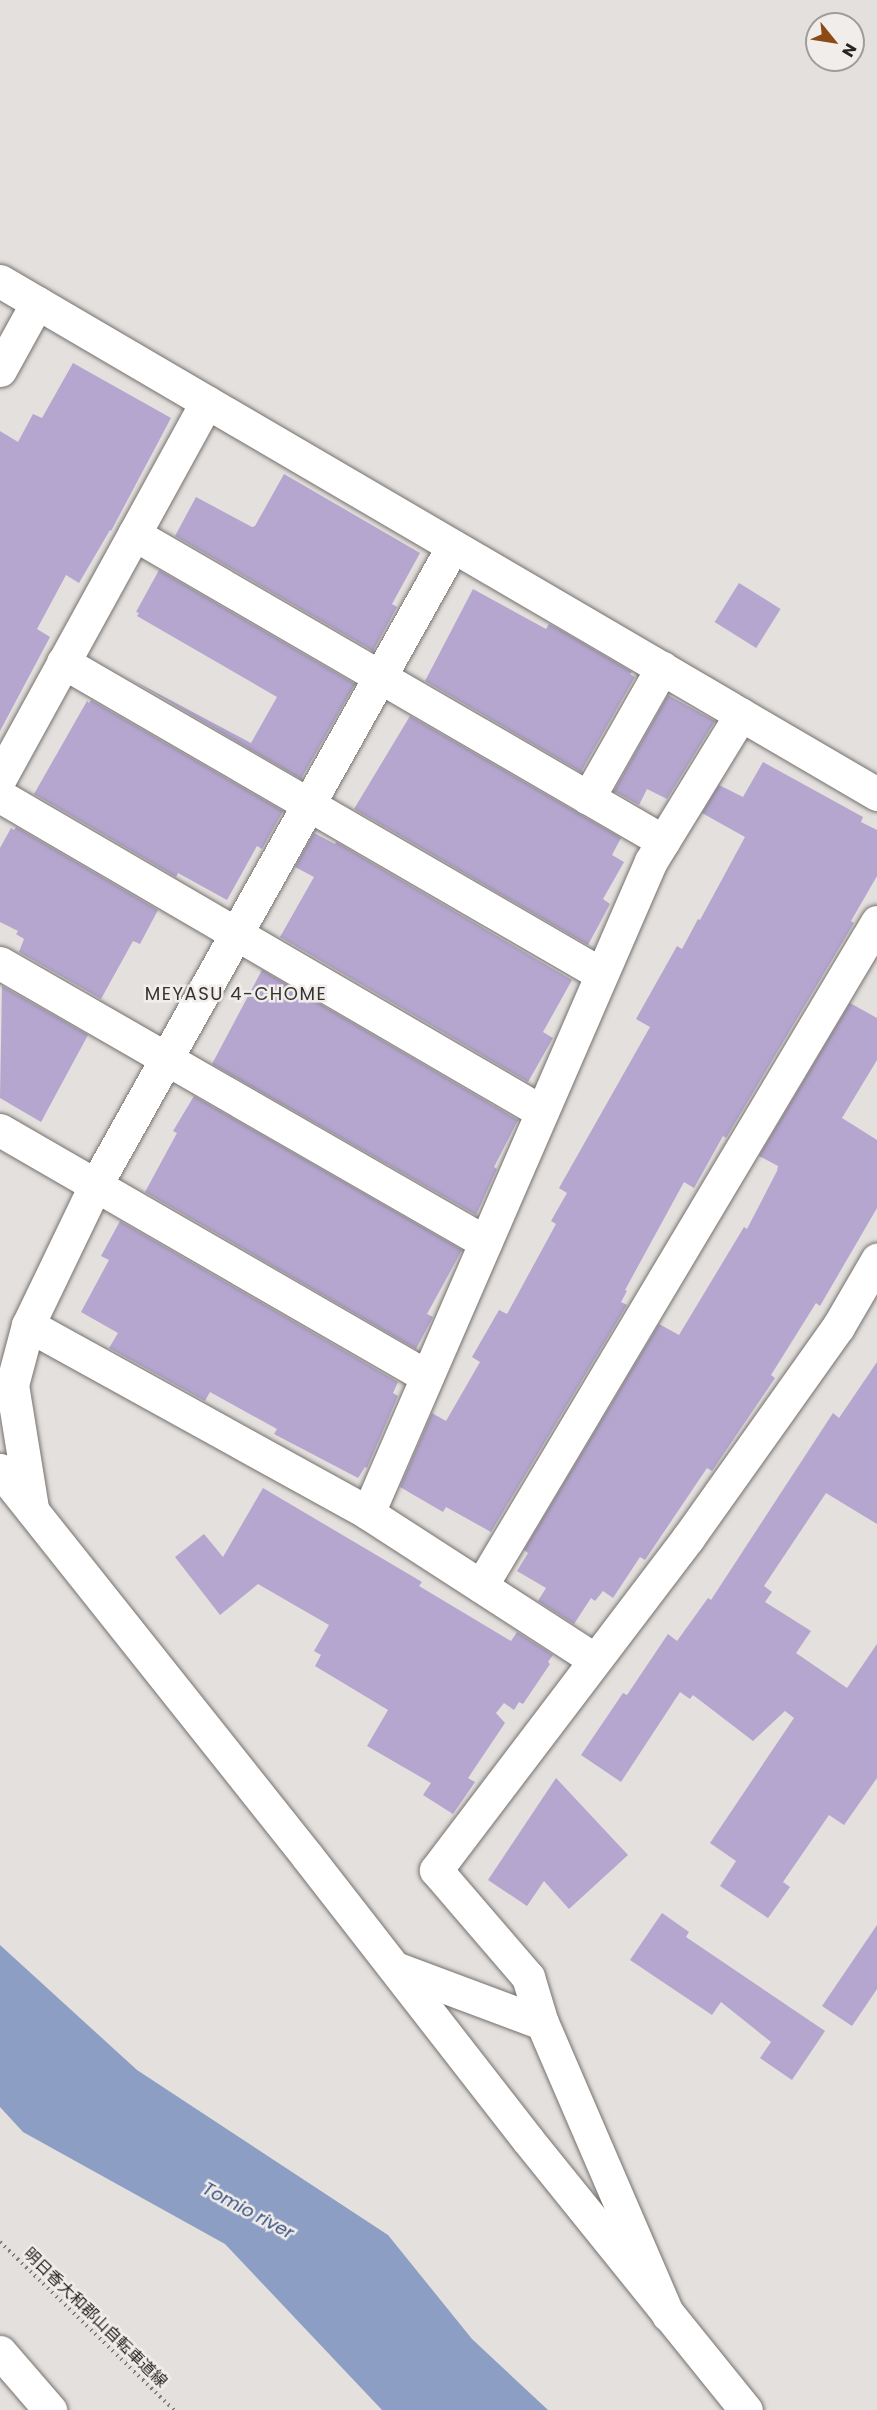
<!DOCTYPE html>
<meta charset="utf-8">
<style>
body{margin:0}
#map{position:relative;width:877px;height:2410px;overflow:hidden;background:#e4e0dd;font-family:Poppins,"Noto Sans JP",sans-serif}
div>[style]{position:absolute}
.water>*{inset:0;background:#8c9ec4}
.building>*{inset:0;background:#b5a6cf;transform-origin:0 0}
.path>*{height:4px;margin-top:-2px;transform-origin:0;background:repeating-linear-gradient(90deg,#7e7b7a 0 1.5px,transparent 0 6px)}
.roads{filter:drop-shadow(0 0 2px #75716e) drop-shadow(0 0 2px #75716e)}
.minor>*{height:33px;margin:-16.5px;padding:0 16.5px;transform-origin:16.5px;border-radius:16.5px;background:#fff}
.tertiary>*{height:33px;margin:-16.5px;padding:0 16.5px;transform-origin:16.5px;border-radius:16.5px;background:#fff}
span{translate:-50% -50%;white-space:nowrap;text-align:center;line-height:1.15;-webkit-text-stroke:5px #f1edea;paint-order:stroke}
.street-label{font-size:16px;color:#252423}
.neighbourhood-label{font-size:18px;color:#35322f;letter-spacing:1.5px}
.water-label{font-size:18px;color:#395083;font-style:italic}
.north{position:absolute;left:805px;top:12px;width:60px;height:60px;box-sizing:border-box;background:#f1edea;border:2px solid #9f9d9a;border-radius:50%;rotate:120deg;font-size:16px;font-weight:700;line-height:24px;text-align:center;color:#252423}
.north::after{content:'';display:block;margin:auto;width:21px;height:27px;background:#8c4b16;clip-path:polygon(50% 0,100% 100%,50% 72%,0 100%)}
</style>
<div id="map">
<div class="water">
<div style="clip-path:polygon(0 1945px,137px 2070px,388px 2235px,472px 2339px,548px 2410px,382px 2410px,225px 2244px,23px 2132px,0 2107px)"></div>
</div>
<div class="building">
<div style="clip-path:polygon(73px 363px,171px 418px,111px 531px,110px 530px,79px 583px,66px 575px,37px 629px,50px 637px,0 731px,0 431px,18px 442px,33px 414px,42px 418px)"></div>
<div style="clip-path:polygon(284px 474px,420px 553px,392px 604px,397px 607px,373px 651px,175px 536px,196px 497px,252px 527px,255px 526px)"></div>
<div style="clip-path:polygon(159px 570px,355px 684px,301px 779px,125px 676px,251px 743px,277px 697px,137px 616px,139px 613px,136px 612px)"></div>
<div style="left:739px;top:583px;width:49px;height:46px;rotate:32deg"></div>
<div style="clip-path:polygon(473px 589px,546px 629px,549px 624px,562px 631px,632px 672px,630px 674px,635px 677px,581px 772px,425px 681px)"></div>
<div style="clip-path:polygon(668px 695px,715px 721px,667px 799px,647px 789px,639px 805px,614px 791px)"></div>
<div style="clip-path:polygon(91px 700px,283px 811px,262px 849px,257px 846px,227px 900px,178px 873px,176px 877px,34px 794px,87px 701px,89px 703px)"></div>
<div style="clip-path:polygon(410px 716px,621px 838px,612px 855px,624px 862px,603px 899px,610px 904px,588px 945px,354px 809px)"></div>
<div style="clip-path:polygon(763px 762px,863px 817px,861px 822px,877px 830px,877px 876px,851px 921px,854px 923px,726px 1138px,723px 1136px,694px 1188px,684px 1182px,625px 1290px,627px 1291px,621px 1302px,627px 1305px,491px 1532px,446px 1507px,443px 1512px,400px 1487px,432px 1413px,446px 1421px,480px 1362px,472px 1357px,499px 1310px,507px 1314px,556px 1224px,551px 1221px,567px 1193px,559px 1188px,650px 1027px,636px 1019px,677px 946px,682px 949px,698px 919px,700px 920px,745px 837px,702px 813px,719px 785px,743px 797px)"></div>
<div style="clip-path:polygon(16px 827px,158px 910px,140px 944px,133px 941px,101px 999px,19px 952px,24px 939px,16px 934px,18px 931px,0 922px,0 848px,11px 828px,14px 830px)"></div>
<div style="clip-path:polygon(314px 833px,335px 844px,336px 842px,572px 980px,543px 1032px,553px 1038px,528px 1082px,280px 937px,314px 877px,295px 867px)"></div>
<div style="clip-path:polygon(262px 970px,518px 1120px,494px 1167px,497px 1169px,476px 1215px,212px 1064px)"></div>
<div style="clip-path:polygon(2px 986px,88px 1035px,41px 1122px,0 1098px)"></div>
<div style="clip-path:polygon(850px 1003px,877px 1018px,877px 1060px,842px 1118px,877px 1140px,877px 1208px,820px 1306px,816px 1303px,771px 1375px,775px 1378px,712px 1471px,707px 1468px,645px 1560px,640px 1557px,613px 1598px,603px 1591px,595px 1601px,591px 1598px,574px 1624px,538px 1601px,546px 1588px,517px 1571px,528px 1553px,524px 1550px,659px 1324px,679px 1335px,744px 1227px,747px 1229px,777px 1171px,778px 1166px,759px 1156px)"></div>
<div style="clip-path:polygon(194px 1096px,462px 1250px,427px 1314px,433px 1317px,416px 1349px,145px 1192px,177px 1133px,173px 1131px)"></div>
<div style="clip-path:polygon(120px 1221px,398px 1382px,393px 1393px,398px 1396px,367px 1468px,365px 1467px,358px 1478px,274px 1434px,277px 1429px,210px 1392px,205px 1401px,109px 1348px,118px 1333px,81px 1312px,109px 1260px,101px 1256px)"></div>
<div style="clip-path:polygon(877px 1362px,877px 1524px,826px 1493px,764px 1586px,772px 1592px,765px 1602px,811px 1631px,796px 1653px,847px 1688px,877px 1644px,877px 1778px,844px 1825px,829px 1815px,783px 1882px,790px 1887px,768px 1918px,720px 1886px,736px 1861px,710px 1843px,794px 1718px,785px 1711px,753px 1741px,693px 1695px,690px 1699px,680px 1692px,621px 1782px,581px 1755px,623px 1693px,627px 1695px,668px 1634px,677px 1641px,708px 1598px,711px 1600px,833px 1413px,839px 1418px)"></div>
<div style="clip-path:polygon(263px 1488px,422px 1582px,419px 1586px,511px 1641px,517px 1632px,553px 1655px,548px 1662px,550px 1664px,523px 1704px,519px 1702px,514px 1710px,504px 1703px,496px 1713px,505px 1723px,468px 1778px,475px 1782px,453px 1814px,423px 1795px,431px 1783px,367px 1746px,388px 1710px,315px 1666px,321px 1655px,314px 1651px,329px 1625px,258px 1584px,220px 1615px,175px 1557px,204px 1534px,223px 1557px)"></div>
<div style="clip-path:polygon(556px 1778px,628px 1855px,569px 1909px,544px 1881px,527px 1906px,488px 1880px)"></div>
<div style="clip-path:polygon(662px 1913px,689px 1932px,686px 1937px,825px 2031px,792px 2080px,760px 2058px,771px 2042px,721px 2002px,712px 2015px,630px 1960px)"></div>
<div style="clip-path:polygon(877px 1925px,877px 1989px,852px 2026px,822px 2006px)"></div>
</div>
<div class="path">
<div style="left:0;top:2242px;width:242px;rotate:44deg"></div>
</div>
<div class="roads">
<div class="minor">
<div style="left:0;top:281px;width:1016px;rotate:30.33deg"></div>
<div style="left:0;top:370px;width:77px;rotate:-61.1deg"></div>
<div style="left:134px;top:534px;width:612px;rotate:30.13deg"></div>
<div style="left:63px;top:662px;width:622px;rotate:30.11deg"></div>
<div style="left:0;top:778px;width:429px;rotate:-61.2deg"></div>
<div style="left:0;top:796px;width:627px;rotate:30.24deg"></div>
<div style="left:588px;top:798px;width:150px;rotate:-60.4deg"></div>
<div style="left:0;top:963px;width:560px;rotate:29.91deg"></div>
<div style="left:0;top:1130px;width:493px;rotate:30deg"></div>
<div style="left:28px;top:1325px;width:389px;rotate:28.9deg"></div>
<div style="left:368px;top:1513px;width:270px;rotate:32.9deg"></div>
<div style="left:0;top:1470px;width:493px;rotate:51.5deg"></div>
<div style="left:307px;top:1856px;width:360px;rotate:52.1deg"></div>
<div style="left:528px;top:2140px;width:347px;rotate:51.1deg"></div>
<div style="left:32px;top:1508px;width:125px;rotate:-99.2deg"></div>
<div style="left:12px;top:1385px;width:62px;rotate:-75.1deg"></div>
<div style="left:28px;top:1325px;width:154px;rotate:-64.3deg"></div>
<div style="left:95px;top:1186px;width:733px;rotate:-60.78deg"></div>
<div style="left:368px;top:1513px;width:711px;rotate:-66.54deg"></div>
<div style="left:651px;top:861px;width:172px;rotate:-58.5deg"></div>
<div style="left:481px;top:1586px;width:773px;rotate:-59.19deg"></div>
<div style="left:395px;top:1968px;width:157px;rotate:20.5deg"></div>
<div style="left:668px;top:2315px;width:318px;rotate:-113.3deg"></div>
<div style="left:542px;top:2023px;width:48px;rotate:-106.9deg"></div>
<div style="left:528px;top:1977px;width:141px;rotate:-130.7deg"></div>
<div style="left:436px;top:1870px;width:417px;rotate:-52.8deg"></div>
<div style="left:688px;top:1538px;width:259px;rotate:-54.6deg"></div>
<div style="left:838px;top:1327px;width:78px;rotate:-59.8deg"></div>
</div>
<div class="tertiary">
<div style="left:0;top:2352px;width:77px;rotate:49.2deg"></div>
</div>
</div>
<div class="street-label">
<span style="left:95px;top:2318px;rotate:44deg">明日香大和郡山自転車道線</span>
</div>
<div class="neighbourhood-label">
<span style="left:236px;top:994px">MEYASU 4-CHOME</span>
</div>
<div class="water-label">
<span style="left:248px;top:2211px;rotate:28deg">Tomio river</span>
</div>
<div class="north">N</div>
</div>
